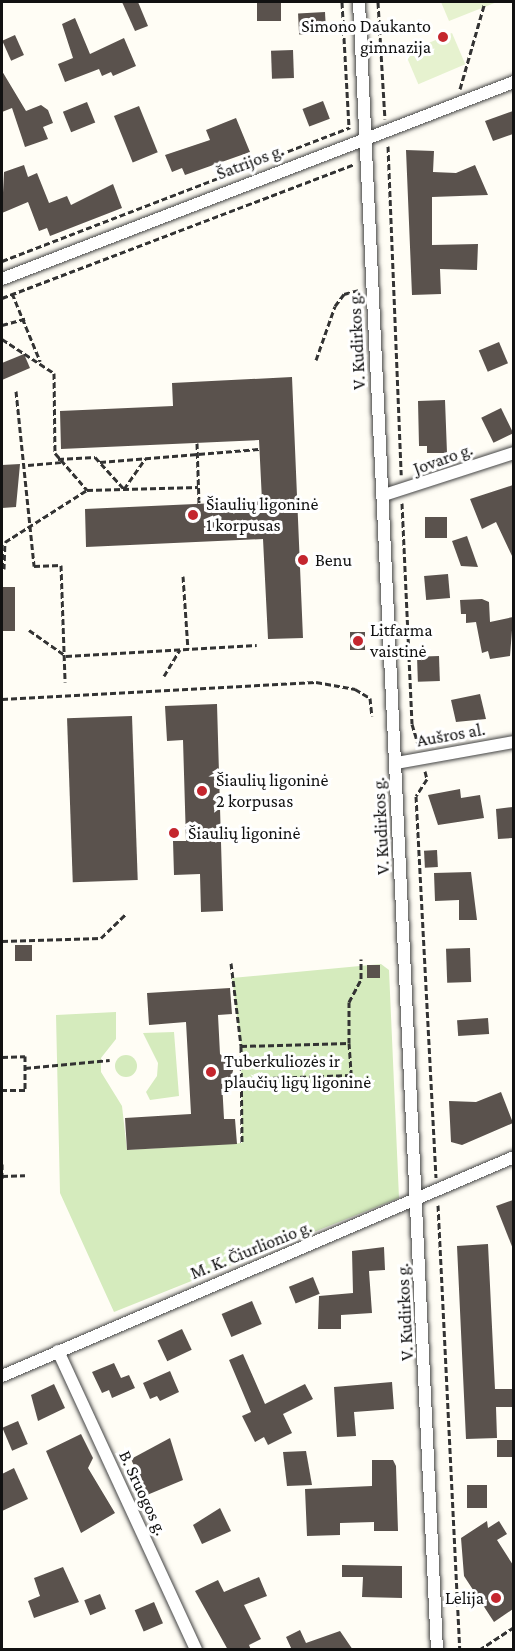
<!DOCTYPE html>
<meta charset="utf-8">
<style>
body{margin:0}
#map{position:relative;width:515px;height:1651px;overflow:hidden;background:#fffdf5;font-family:"Crimson Pro",serif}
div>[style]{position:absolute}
.green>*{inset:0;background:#d5ebbd}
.round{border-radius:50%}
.pitch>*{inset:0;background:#e6f2cf;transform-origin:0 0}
.building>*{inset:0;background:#5a524d;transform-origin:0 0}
.path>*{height:3px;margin-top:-1.5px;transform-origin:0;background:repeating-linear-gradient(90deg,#333 0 6px,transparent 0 9px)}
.roads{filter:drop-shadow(0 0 2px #444) drop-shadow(0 0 2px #444)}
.street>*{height:12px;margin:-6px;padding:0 6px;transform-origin:6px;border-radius:6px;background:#fff}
.dots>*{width:16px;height:16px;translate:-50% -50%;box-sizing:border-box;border:3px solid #fff;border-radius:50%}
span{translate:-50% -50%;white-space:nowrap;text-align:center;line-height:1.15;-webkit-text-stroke:6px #fff;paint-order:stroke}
.poi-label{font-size:18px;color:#111}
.right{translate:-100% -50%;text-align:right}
.left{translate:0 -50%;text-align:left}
.street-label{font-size:18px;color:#111}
.frame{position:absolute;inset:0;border:3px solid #111;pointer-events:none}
</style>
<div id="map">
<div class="green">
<div style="clip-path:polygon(381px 964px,389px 970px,399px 1198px,114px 1312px,60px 1193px,56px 1015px,116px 1012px,116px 1039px,101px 1058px,101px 1072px,122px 1106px,127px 1150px,242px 1143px,241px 1046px,232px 978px)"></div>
<div style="clip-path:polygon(174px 1032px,179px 1096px,150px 1100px,146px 1092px,157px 1076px,158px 1063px,143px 1033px)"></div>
<div class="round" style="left:115px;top:1055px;width:22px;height:22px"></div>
</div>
<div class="pitch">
<div style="clip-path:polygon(441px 2px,497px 2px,449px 21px)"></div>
<div style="left:452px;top:33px;width:34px;height:51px;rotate:67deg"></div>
</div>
<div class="building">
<div style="clip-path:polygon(122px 2px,138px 2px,148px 26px,135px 31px)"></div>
<div style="left:257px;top:2px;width:24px;height:19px"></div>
<div style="left:325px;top:12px;width:21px;height:27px;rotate:87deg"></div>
<div style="clip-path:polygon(75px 18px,90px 54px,124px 38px,136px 66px,113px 76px,111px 72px,102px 76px,99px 69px,65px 82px,58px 64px,73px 58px,62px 24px)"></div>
<div style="left:15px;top:35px;width:22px;height:14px;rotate:66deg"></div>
<div style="left:293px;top:50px;width:28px;height:22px;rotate:88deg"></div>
<div style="clip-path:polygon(2px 71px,26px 111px,41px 105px,48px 110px,53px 123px,43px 127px,48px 139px,25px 147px,12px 108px,2px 112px)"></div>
<div style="left:323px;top:101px;width:19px;height:22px;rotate:69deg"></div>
<div style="left:87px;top:102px;width:22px;height:26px;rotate:68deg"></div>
<div style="left:139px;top:106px;width:50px;height:27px;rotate:68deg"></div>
<div style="clip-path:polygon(513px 111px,513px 134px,493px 141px,485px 121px)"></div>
<div style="clip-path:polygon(236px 118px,250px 152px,185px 175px,182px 168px,172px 172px,165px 155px,210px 140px,206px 130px)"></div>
<div style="clip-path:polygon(406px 150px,434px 151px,433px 172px,456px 173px,475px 165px,488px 195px,432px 197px,432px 245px,478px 244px,477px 270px,440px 269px,441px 294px,412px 295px)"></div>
<div style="clip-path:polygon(24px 165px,28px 177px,37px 173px,49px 203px,67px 196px,71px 205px,113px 184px,122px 208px,50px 236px,47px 228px,39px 231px,28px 202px,2px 213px,4px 172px)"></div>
<div style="left:499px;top:342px;width:23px;height:22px;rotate:67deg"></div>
<div style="clip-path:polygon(24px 354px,30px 368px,2px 380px,2px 363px)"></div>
<div style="clip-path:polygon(292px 377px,303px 638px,268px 639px,263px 539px,86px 547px,85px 509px,262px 501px,259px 440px,61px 449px,60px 411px,173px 406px,172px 383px)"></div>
<div style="clip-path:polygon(445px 400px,447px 453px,427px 453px,427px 446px,419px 446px,418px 401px)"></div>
<div style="left:501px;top:408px;width:28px;height:22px;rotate:64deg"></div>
<div style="clip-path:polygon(20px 464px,16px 507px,2px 508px,2px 465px)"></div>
<div style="clip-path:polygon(513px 485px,513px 558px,496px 522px,482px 529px,470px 499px)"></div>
<div style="left:425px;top:517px;width:22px;height:21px"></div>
<div style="clip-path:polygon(467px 536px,478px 567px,461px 566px,452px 541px)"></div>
<div style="left:448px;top:574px;width:24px;height:24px;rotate:85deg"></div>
<div style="left:2px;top:587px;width:13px;height:44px"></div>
<div style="clip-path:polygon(482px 599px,489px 602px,490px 622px,513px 617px,510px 656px,490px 659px,488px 651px,482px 653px,476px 622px,466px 623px,466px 614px,461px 614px,460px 600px)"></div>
<div style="left:350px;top:632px;width:15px;height:18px"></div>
<div style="left:439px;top:656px;width:25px;height:22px;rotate:88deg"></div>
<div style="clip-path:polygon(480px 694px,486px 719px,456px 722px,451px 700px)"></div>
<div style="clip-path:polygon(217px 704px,223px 911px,201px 912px,200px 874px,174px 875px,173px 841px,186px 841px,183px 740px,167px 741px,165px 706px)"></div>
<div style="left:132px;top:716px;width:164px;height:65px;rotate:88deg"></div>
<div style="clip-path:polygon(460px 789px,461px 798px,480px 795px,484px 818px,438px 825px,428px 795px)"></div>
<div style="clip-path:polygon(513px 807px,513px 838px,498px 839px,496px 809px)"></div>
<div style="left:437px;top:850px;width:17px;height:13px;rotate:87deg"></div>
<div style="clip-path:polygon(471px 872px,477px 920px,459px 920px,459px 900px,435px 901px,434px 873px)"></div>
<div style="left:32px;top:945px;width:16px;height:17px;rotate:90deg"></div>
<div style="left:470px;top:948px;width:34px;height:24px;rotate:88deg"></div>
<div style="left:367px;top:965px;width:13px;height:13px"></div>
<div style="clip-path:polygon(230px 988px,232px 1014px,218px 1015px,220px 1054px,234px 1067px,231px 1078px,222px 1082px,224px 1119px,235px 1119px,237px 1144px,127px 1150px,125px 1118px,191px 1114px,186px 1022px,149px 1025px,147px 993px)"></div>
<div style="left:488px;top:1018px;width:16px;height:31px;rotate:86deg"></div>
<div style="clip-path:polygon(501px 1092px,513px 1123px,462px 1145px,451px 1142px,449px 1101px,476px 1102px)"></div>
<div style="clip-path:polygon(513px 1200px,513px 1249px,496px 1206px)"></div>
<div style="clip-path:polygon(488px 1244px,495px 1389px,513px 1389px,513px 1407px,496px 1407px,497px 1438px,466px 1439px,457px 1246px)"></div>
<div style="clip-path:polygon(384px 1247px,385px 1270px,369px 1271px,372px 1313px,341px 1315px,341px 1329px,318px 1329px,319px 1296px,353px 1293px,352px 1251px)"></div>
<div style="left:313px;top:1277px;width:18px;height:26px;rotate:68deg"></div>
<div style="left:252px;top:1301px;width:25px;height:33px;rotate:67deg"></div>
<div style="left:182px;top:1329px;width:23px;height:27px;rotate:65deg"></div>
<div style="clip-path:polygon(243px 1354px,265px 1404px,305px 1384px,313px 1399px,283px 1414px,292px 1433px,268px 1445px,264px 1437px,255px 1442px,242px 1416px,251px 1412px,229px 1360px)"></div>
<div style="clip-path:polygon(114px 1363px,121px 1378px,129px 1375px,135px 1388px,112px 1398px,109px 1390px,102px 1393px,92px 1372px)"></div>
<div style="clip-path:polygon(170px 1371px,179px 1392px,160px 1401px,157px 1396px,150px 1399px,143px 1383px)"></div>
<div style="clip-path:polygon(392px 1382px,394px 1409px,354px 1412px,356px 1436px,337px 1437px,334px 1387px)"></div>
<div style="clip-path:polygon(54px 1384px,65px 1408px,38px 1421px,31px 1395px)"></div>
<div style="left:18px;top:1421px;width:25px;height:17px;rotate:67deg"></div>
<div style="clip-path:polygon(81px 1434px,93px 1458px,88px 1468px,115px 1513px,81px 1533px,46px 1451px)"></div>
<div style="clip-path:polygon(170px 1438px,183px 1480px,147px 1495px,131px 1459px)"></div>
<div style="left:497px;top:1440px;width:16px;height:17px"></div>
<div style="clip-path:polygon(306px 1451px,312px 1485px,287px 1486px,283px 1452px)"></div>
<div style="clip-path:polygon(372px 1460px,393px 1460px,396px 1466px,398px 1531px,374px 1531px,374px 1522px,340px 1523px,340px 1535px,307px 1536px,305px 1489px,372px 1486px)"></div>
<div style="clip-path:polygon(14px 1468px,28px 1499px,2px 1511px,2px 1474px)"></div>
<div style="left:467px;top:1485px;width:20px;height:23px"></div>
<div style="clip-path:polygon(220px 1508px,231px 1531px,202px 1544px,193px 1525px)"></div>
<div style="clip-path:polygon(487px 1521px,488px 1528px,499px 1521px,507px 1534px,497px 1540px,513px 1565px,513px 1609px,494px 1622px,464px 1576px,461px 1538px)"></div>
<div style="clip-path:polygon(342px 1565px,402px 1566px,402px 1598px,362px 1597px,363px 1577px,342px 1577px)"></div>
<div style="clip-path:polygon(63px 1567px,79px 1602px,34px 1618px,28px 1601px,40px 1596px,34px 1578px)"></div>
<div style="clip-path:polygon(259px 1577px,267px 1596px,244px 1605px,261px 1639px,249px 1645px,251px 1650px,228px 1650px,195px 1591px,218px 1580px,224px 1592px)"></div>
<div style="left:100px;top:1594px;width:16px;height:17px;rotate:68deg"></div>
<div style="left:154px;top:1602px;width:23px;height:21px;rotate:67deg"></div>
<div style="clip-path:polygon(300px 1630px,306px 1643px,340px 1631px,353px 1650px,292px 1650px,286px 1637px)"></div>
</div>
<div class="path">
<div style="left:342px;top:2px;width:127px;rotate:86.8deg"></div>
<div style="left:378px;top:2px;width:117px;rotate:86.6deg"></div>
<div style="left:460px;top:89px;width:91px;rotate:-74deg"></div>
<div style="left:388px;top:146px;width:329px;rotate:87.7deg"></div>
<div style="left:2px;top:261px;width:372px;rotate:-21deg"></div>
<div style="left:12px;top:293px;width:74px;rotate:67.6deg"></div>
<div style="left:2px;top:298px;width:377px;rotate:-20.8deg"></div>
<div style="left:2px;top:325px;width:24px;rotate:-15deg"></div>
<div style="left:2px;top:339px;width:62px;rotate:33.2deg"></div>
<div style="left:54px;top:373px;width:80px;rotate:89.3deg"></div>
<div style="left:55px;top:453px;width:49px;rotate:49.1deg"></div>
<div style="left:316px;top:360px;width:57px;rotate:-70.6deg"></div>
<div style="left:335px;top:306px;width:15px;rotate:-53deg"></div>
<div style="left:344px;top:294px;width:16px;rotate:-15deg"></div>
<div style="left:16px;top:391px;width:176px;rotate:84.1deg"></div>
<div style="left:34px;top:566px;width:27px;rotate:-2deg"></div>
<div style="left:61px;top:565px;width:117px;rotate:88deg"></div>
<div style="left:197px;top:443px;width:61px;rotate:88.1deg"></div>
<div style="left:58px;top:459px;width:37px;rotate:-3deg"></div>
<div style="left:95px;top:457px;width:43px;rotate:47.8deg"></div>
<div style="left:124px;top:489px;width:37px;rotate:-55deg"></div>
<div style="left:100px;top:462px;width:160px;rotate:-4.7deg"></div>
<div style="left:28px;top:465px;width:33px;rotate:-5deg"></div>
<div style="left:402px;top:503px;width:221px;rotate:87.4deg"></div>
<div style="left:412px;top:724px;width:24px;rotate:73deg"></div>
<div style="left:4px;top:569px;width:27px;rotate:-88deg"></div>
<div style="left:5px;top:542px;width:97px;rotate:-32.4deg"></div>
<div style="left:87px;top:490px;width:111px;rotate:-1.5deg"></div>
<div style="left:183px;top:576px;width:73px;rotate:86.1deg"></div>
<div style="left:29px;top:630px;width:45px;rotate:35.1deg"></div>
<div style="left:66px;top:656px;width:191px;rotate:-3.3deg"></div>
<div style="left:164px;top:676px;width:31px;rotate:-59deg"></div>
<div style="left:2px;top:699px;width:314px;rotate:-3.1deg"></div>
<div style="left:316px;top:682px;width:40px;rotate:10deg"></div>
<div style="left:355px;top:689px;width:17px;rotate:31deg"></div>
<div style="left:370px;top:698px;width:18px;rotate:84deg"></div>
<div style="left:425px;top:771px;width:8px;rotate:76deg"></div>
<div style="left:427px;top:779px;width:20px;rotate:123deg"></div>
<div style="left:416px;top:796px;width:382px;rotate:87deg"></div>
<div style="left:2px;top:941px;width:99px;rotate:-1.7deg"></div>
<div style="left:101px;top:938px;width:35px;rotate:-44deg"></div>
<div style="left:231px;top:963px;width:84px;rotate:83.1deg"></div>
<div style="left:241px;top:1046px;width:97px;rotate:89.4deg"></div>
<div style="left:349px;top:1043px;width:41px;rotate:-90deg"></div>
<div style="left:349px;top:1002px;width:26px;rotate:-62deg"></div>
<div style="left:361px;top:979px;width:20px;rotate:-90deg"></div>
<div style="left:241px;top:1046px;width:108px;rotate:-1.6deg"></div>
<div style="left:349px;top:1043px;width:32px;rotate:86deg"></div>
<div style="left:351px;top:1075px;width:110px;rotate:177.9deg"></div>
<div style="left:2px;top:1057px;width:23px;rotate:-2deg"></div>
<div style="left:25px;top:1056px;width:34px;rotate:90deg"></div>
<div style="left:25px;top:1090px;width:23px;rotate:180deg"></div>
<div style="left:25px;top:1068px;width:85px;rotate:-5.4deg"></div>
<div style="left:2px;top:1164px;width:17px;rotate:90deg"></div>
<div style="left:2px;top:1176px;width:23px;rotate:-2deg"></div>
<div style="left:438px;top:1205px;width:446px;rotate:87.2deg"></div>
<div style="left:479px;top:1650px;width:42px;rotate:-33.3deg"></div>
</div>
<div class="roads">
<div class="street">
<div style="left:359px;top:2px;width:1650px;rotate:87.29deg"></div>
<div style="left:2px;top:279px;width:549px;rotate:-21.05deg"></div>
<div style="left:384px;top:495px;width:137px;rotate:-17.9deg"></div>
<div style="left:396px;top:763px;width:120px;rotate:-10.1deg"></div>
<div style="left:58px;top:1351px;width:329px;rotate:65.2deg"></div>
<div style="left:2px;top:1376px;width:557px;rotate:-23.16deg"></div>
</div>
</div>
<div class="dots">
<div style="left:443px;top:37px;background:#c4262e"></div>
<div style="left:193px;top:515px;background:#c4262e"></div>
<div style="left:303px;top:560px;background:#c4262e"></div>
<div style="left:358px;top:641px;background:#c4262e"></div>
<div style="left:202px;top:791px;background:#c4262e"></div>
<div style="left:174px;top:833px;background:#c4262e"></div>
<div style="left:211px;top:1072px;background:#c4262e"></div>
<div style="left:496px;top:1598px;background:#c4262e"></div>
</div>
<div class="poi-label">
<span class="right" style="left:431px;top:37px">Simono Daukanto<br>gimnazija</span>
<span class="left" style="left:206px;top:515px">Šiaulių ligoninė<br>1 korpusas</span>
<span class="left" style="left:315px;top:560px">Benu</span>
<span class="left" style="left:370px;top:641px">Litfarma<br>vaistinė</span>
<span class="left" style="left:216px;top:791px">Šiaulių ligoninė<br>2 korpusas</span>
<span class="left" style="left:188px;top:833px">Šiaulių ligoninė</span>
<span class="left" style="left:224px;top:1072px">Tuberkuliozės ir<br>plaučių ligų ligoninė</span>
<span class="right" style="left:484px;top:1598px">Lelija</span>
</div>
<div class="street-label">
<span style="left:250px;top:162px;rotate:-21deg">Šatrijos g.</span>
<span style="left:357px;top:341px;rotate:-93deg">V. Kudirkos g.</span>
<span style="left:443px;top:459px;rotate:-20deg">Jovaro g.</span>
<span style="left:451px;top:735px;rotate:-10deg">Aušros al.</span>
<span style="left:381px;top:826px;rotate:-93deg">V. Kudirkos g.</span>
<span style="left:251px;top:1250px;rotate:-22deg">M. K. Čiurlionio g.</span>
<span style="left:405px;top:1312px;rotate:-93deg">V. Kudirkos g.</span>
<span style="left:143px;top:1493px;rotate:65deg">B. Sruogos g.</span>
</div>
<div class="frame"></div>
</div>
